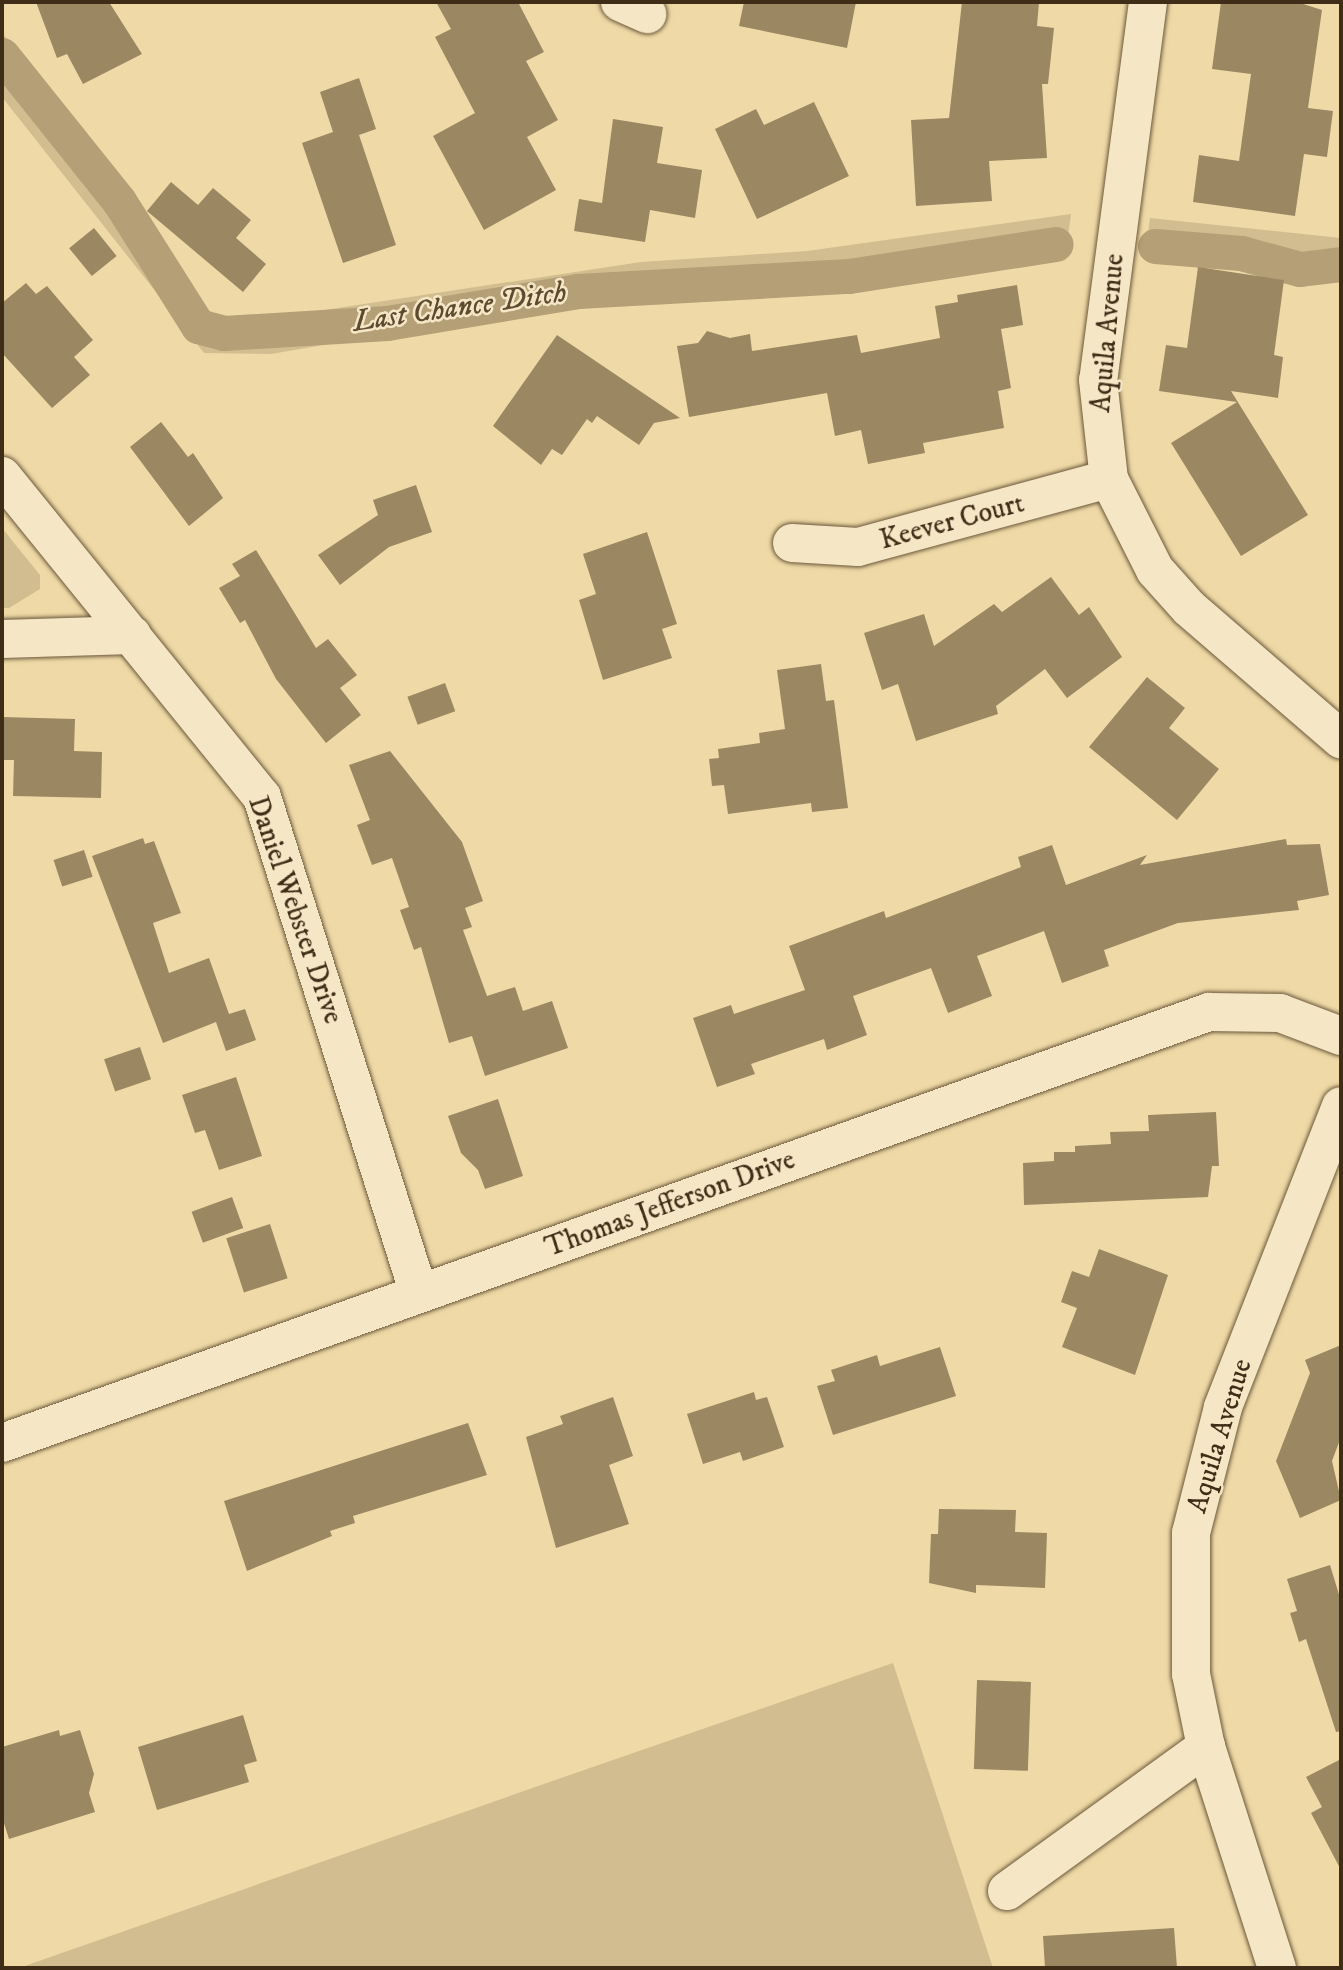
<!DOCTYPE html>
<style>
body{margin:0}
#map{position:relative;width:1343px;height:1970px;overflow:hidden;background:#efdaa7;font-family:"IM FELL DW Pica",serif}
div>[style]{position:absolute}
.green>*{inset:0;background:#d1bd8f}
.canal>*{height:35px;margin:-17.5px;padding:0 17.5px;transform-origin:17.5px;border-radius:17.5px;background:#b49f76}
.building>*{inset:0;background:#9b8762;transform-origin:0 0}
.roads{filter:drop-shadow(0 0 2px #6c583b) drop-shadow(0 0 2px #6c583b)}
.minor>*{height:38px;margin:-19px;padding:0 19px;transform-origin:19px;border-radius:19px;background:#f5e7c6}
span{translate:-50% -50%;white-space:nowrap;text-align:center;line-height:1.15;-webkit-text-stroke:5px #f5e7c6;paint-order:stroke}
.street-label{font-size:28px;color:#402d17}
.water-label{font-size:30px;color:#5d4a2f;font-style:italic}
.frame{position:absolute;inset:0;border:4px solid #402d17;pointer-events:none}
</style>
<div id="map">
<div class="green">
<div style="clip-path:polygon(2px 33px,57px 101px,201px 319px,232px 324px,641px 262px,807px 251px,1071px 214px,1066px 251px,897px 280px,509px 313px,271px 354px,204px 353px,2px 97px)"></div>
<div style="clip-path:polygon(1150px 218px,1341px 238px,1341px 276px,1320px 280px,1145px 256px)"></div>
<div style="clip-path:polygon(2px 528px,40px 575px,40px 589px,9px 608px,2px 608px)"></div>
<div style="clip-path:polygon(893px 1663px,993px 1968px,19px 1968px,561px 1778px)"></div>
</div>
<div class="canal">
<div style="left:2px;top:55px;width:187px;rotate:51.3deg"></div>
<div style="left:119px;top:201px;width:148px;rotate:57.7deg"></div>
<div style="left:198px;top:326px;width:27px;rotate:15deg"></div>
<div style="left:224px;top:333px;width:163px;rotate:-3.5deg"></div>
<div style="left:387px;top:323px;width:194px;rotate:-9.5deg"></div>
<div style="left:578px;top:291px;width:271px;rotate:-3.2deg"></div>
<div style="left:849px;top:276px;width:209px;rotate:-8.8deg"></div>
<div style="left:1155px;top:246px;width:86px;rotate:4.7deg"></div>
<div style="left:1241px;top:253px;width:61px;rotate:15.2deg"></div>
<div style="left:1300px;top:269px;width:41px;rotate:-7deg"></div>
</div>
<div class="building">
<div style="clip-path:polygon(36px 2px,109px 2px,142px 54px,83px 84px,67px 54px,57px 58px)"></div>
<div style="clip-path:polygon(436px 2px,518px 2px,544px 52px,526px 61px,558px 120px,527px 137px,556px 190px,484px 230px,433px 136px,475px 113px,435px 37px,451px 29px)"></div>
<div style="clip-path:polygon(744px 2px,856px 2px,847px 48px,739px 26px)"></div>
<div style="clip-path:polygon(962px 2px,1039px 2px,1037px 26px,1054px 28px,1048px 84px,1042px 84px,1047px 158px,989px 161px,992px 201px,916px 206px,911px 120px,949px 118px)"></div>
<div style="clip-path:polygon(1221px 2px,1297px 2px,1322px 10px,1308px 108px,1333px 111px,1327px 157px,1304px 154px,1295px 216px,1193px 202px,1199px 155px,1239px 161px,1251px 74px,1212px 69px)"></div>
<div style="clip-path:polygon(359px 78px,376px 129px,359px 135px,396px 245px,343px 263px,302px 143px,333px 132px,320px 92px)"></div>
<div style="clip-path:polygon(814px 102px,849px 176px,757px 219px,715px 129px,756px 109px,764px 125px)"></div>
<div style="clip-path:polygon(613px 119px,663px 127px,657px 163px,702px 170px,695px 218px,650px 210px,645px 242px,574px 231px,579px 199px,602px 203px)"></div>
<div style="clip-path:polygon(171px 182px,198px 205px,213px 188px,251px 220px,236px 238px,266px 264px,243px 292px,147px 211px)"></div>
<div style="left:94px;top:228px;width:36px;height:32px;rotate:51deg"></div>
<div style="clip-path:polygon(1198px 267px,1284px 280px,1274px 355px,1283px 357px,1278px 398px,1231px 391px,1308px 515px,1241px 556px,1171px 443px,1237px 402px,1159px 391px,1166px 345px,1187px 348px)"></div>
<div style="clip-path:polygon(26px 283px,36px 294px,47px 286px,93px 340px,74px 357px,90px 375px,52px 408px,2px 353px,2px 303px)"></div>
<div style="clip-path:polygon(1017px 285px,1023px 325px,1001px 329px,1011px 388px,998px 391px,1004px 428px,923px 443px,925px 453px,868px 464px,861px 430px,835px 436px,827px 393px,689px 417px,677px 346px,698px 343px,707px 331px,730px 338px,750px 334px,752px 351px,857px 335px,861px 353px,940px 338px,935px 306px,958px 302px,957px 295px)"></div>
<div style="clip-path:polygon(557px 335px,680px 418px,654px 423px,639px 445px,597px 416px,592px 423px,587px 419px,562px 455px,552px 449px,541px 465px,493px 426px)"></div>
<div style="clip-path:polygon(161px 422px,188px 457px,193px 453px,223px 498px,189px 526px,130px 447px)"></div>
<div style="clip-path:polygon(416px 485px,432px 532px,389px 547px,340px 585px,318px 555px,378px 515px,373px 500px)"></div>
<div style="clip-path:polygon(647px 532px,677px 624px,662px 629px,672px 658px,603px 680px,579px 600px,596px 594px,583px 554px)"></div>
<div style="clip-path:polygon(256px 550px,316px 648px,328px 639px,357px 675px,340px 688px,361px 715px,326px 743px,276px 679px,245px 620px,240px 623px,219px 588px,240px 576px,232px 564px)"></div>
<div style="clip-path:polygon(1051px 577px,1079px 615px,1089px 607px,1122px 657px,1067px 698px,1045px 669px,996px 706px,998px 714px,916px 741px,898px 684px,882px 690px,864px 633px,924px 614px,934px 646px,994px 604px,1002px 612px)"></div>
<div style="clip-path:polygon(821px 664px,826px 701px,834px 700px,848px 808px,812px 812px,811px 803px,728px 814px,724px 785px,712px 786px,709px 759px,719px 758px,718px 749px,760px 743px,759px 733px,785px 729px,777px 670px)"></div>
<div style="clip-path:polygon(1147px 677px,1185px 708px,1169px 728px,1219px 769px,1177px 820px,1089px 747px)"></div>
<div style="left:445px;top:683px;width:30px;height:40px;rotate:70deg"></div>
<div style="clip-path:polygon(2px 717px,75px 719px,74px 751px,102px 752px,101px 798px,13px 796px,14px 760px,2px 760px)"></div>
<div style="clip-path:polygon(390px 751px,462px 842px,483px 901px,465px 908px,472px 927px,463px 930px,487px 996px,515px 987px,523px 1011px,552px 1001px,568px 1048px,485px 1076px,472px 1036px,449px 1043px,421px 947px,414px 950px,400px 910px,409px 907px,392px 858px,372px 865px,357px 825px,370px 820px,349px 765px)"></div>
<div style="clip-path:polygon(143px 838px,145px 844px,154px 841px,181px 913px,153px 923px,169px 973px,209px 958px,229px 1014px,245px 1009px,256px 1040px,226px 1051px,216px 1022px,163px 1043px,92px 856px)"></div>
<div style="clip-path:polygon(1286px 839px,1287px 845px,1320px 844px,1329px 895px,1297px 901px,1299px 910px,1178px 923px,1104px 950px,1109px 966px,1062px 983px,1044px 931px,977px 956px,992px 996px,948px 1013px,931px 968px,853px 996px,867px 1035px,827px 1050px,824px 1039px,751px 1064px,755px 1074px,717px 1087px,693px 1018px,731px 1005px,734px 1014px,805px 990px,789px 946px,884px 911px,886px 918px,1021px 867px,1018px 857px,1052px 845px,1066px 885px,1147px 855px,1140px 865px)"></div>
<div style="left:84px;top:850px;width:28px;height:32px;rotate:72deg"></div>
<div style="left:140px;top:1047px;width:34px;height:38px;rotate:71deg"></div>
<div style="clip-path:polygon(236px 1077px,262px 1156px,219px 1170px,205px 1130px,195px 1133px,182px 1095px)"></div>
<div style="clip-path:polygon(498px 1099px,523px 1176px,485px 1189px,478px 1170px,461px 1153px,448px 1116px)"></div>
<div style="clip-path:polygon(1216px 1112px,1219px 1166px,1212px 1166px,1208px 1197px,1024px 1205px,1023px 1163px,1054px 1161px,1054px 1152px,1075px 1152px,1075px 1146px,1111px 1144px,1110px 1132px,1149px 1131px,1148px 1115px)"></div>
<div style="left:232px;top:1197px;width:33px;height:43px;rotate:70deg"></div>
<div style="left:270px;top:1224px;width:57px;height:46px;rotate:72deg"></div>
<div style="clip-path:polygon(1099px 1249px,1168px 1275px,1135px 1375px,1062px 1347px,1077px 1308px,1061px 1302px,1072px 1271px,1089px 1277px)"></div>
<div style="clip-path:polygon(1341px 1345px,1341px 1437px,1332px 1461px,1341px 1500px,1300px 1518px,1276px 1461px,1310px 1373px,1305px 1360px)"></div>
<div style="clip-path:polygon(940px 1347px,956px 1396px,833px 1435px,817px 1386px,835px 1381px,831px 1370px,877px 1355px,880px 1366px)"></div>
<div style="clip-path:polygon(754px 1392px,756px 1400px,767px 1397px,784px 1447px,743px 1461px,740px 1452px,703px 1464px,687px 1414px)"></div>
<div style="clip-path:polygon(613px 1397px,633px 1456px,609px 1465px,629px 1524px,556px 1548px,526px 1437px,563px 1424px,560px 1416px)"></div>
<div style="clip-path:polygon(468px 1423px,487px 1475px,353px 1516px,355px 1523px,330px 1531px,332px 1536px,247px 1571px,224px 1501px)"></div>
<div style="clip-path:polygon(939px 1509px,1016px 1510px,1015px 1532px,1047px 1533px,1045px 1588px,976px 1585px,976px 1593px,929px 1583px,931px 1534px,938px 1534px)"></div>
<div style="clip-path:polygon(1330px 1565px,1341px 1601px,1341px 1731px,1336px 1732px,1306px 1639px,1299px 1642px,1290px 1613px,1297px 1611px,1287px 1579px)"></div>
<div style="left:977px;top:1680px;width:54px;height:89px;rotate:2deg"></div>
<div style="clip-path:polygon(243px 1715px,257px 1761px,244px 1765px,249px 1782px,157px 1810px,138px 1747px)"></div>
<div style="clip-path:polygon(59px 1730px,60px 1736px,80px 1730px,94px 1774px,89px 1793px,95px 1812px,9px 1839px,2px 1817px,2px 1747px)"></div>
<div style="clip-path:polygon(1341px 1759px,1341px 1870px,1311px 1813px,1322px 1807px,1306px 1777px)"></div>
<div style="clip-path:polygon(1174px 1928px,1177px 1968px,1045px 1968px,1043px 1936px)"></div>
</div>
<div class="roads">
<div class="minor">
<div style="left:620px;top:2px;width:30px;rotate:24deg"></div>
<div style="left:1148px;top:2px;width:381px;rotate:97.5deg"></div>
<div style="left:1098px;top:380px;width:100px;rotate:83.7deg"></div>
<div style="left:1109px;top:479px;width:102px;rotate:63.2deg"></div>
<div style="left:1155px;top:570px;width:51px;rotate:48.2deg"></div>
<div style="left:1189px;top:608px;width:201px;rotate:40.8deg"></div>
<div style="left:2px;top:476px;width:413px;rotate:51deg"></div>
<div style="left:262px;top:797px;width:521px;rotate:72.47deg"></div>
<div style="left:792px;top:543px;width:66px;rotate:3.5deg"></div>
<div style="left:858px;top:547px;width:260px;rotate:-15.2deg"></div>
<div style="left:2px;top:639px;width:130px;rotate:-1.8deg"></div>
<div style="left:2px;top:1443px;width:1282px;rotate:-19.65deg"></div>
<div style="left:1209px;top:1012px;width:71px;rotate:0.8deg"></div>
<div style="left:1280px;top:1013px;width:65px;rotate:20.7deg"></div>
<div style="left:1007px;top:1891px;width:246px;rotate:-35.9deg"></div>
<div style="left:1277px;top:1968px;width:232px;rotate:-107.8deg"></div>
<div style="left:1206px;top:1747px;width:75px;rotate:-101.6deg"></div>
<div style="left:1191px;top:1674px;width:141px;rotate:-90deg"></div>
<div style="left:1191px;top:1533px;width:130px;rotate:-75.7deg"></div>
<div style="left:1223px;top:1407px;width:323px;rotate:-68.6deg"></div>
</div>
</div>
<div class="street-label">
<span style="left:1108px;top:333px;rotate:-85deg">Aquila Avenue</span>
<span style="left:952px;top:522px;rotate:-15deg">Keever Court</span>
<span style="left:295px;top:910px;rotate:71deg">Daniel Webster Drive</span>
<span style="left:670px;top:1204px;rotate:-20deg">Thomas Jefferson Drive</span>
<span style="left:1220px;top:1436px;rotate:-73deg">Aquila Avenue</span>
</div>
<div class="water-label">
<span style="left:460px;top:308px;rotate:-8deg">Last Chance Ditch</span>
</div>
<div class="frame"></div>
</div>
